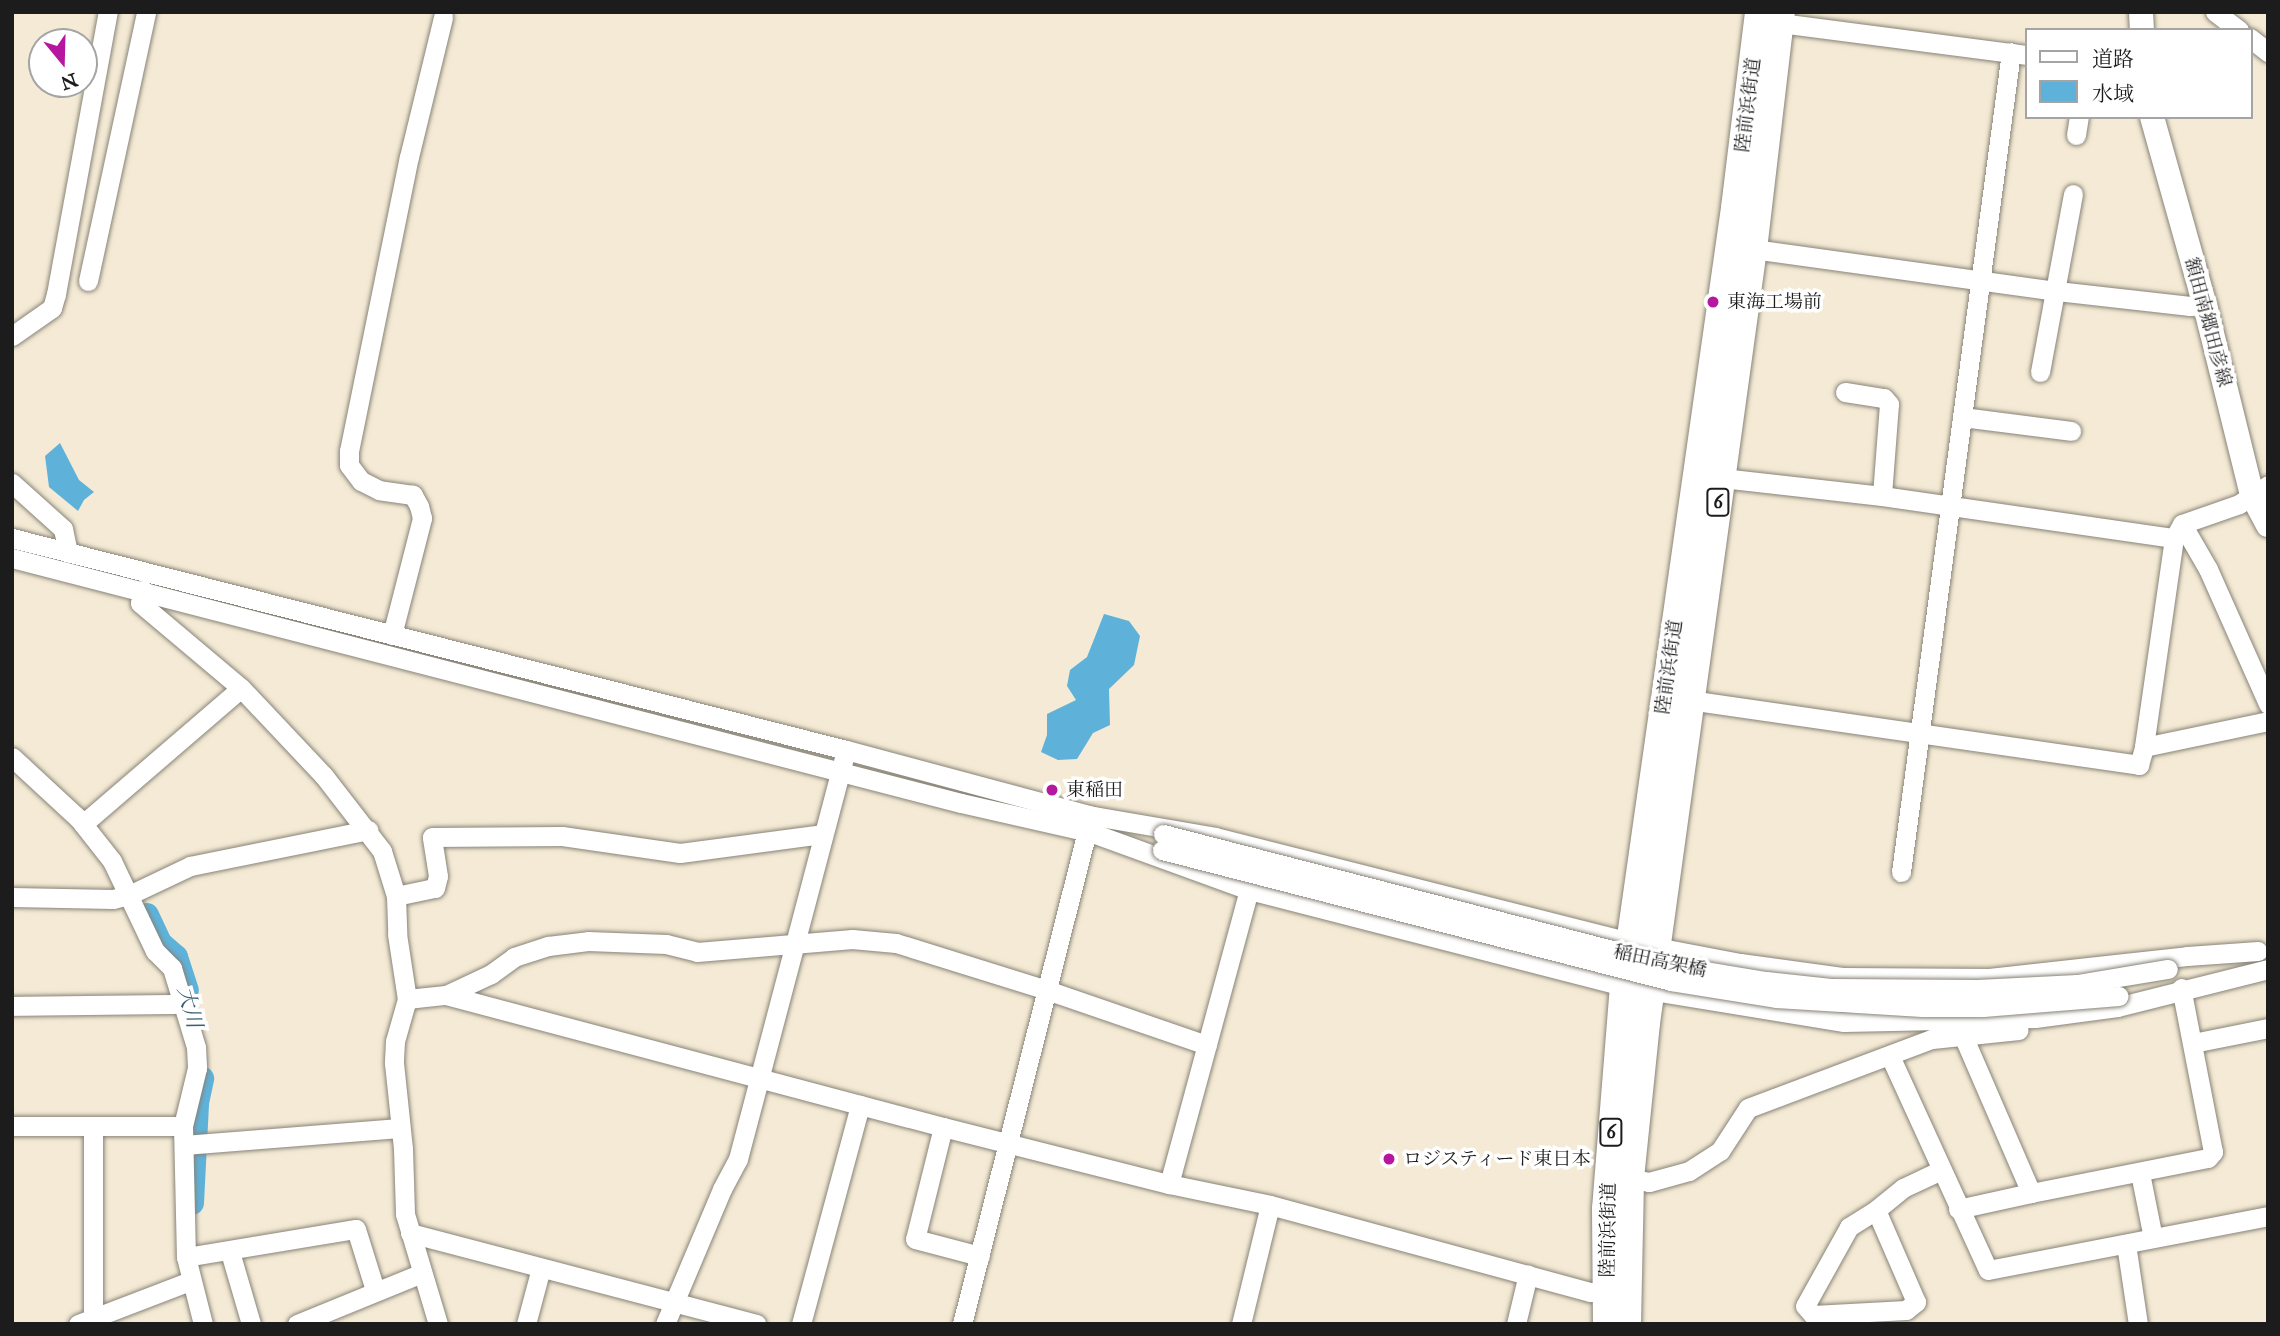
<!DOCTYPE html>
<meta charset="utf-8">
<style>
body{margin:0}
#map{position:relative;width:2280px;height:1336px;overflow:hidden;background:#f4ead5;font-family:"IM FELL Great Primer","Noto Serif JP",serif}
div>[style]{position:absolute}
.water>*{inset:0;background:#5eb2da}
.river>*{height:24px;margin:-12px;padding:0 12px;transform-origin:12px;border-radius:12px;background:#5eb2da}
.roads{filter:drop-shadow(0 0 2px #888378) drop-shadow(0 0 2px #888378)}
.minor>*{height:19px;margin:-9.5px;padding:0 9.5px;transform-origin:9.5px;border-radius:9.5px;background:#fff}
.major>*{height:24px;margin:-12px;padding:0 12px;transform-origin:12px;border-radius:12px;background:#fff}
.highway>*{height:28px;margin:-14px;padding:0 14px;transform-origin:14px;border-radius:14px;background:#fff}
.bridges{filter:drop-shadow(0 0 2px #888378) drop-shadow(0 0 2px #888378)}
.minor-bridge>*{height:19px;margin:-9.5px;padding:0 9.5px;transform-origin:9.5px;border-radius:9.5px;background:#fff}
.dots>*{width:19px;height:19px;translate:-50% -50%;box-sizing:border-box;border:4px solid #fff;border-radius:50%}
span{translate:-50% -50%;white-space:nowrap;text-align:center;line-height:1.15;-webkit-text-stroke:7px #fff;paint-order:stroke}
.shield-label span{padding:2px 5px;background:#fff;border:2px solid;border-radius:5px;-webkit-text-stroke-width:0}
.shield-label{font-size:18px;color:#1c1c1c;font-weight:700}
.street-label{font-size:19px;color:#1c1c1c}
.poi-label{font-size:19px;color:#1c1c1c}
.left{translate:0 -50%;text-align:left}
.water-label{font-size:21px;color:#3a6071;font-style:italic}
.frame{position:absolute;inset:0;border:14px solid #1c1c1c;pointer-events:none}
.legend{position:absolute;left:2025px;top:28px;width:228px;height:91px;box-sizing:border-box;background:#fff;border:2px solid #a4a4a4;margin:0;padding:9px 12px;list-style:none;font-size:21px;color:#1c1c1c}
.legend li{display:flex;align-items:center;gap:14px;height:35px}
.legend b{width:35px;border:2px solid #a4a4a4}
.north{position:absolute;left:28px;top:28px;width:70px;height:70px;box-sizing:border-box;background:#fff;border:2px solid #a4a4a4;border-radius:50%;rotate:161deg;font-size:19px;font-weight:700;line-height:28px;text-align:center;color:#1c1c1c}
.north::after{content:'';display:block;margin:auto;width:24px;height:32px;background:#b5179e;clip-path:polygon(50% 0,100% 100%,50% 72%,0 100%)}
</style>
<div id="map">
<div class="water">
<div style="clip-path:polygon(60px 443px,79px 480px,94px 492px,84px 500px,78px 511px,49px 487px,45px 456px)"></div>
<div style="clip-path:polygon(1104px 614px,1129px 621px,1140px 636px,1134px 665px,1109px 689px,1110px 725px,1093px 733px,1077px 759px,1058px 760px,1041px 752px,1047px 735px,1047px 714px,1076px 700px,1067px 686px,1070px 670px,1087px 657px)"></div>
</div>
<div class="river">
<div style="left:147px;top:915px;width:31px;rotate:65deg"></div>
<div style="left:160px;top:943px;width:21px;rotate:41deg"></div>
<div style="left:176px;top:957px;width:35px;rotate:72deg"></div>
<div style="left:192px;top:1203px;width:100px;rotate:-87.1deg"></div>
<div style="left:197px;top:1103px;width:25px;rotate:-78deg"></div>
</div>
<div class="roads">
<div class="minor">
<div style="left:2215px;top:12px;width:30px;rotate:37deg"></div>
<div style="left:1780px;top:23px;width:248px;rotate:7.4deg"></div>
<div style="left:2250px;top:38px;width:23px;rotate:38deg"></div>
<div style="left:2076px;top:135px;width:18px;rotate:-81deg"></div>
<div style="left:1753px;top:249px;width:307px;rotate:7.9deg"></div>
<div style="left:2057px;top:291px;width:134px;rotate:6.4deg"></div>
<div style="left:2190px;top:306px;width:15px;rotate:-4deg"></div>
<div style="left:88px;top:281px;width:275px;rotate:-77.8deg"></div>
<div style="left:12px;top:336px;width:49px;rotate:-35deg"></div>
<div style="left:52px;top:308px;width:15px;rotate:-74deg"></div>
<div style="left:56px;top:294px;width:287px;rotate:-79.6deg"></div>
<div style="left:2040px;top:372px;width:181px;rotate:-79.5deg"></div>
<div style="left:1845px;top:392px;width:39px;rotate:9deg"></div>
<div style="left:1884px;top:398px;width:8px;rotate:50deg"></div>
<div style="left:1889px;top:404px;width:92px;rotate:94.4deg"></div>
<div style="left:1962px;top:417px;width:110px;rotate:7.3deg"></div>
<div style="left:1722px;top:478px;width:161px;rotate:6.4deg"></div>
<div style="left:1882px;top:496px;width:295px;rotate:8.2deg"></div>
<div style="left:2174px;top:538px;width:16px;rotate:-60deg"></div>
<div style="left:2182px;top:524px;width:60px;rotate:-19.3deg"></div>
<div style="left:2239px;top:504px;width:35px;rotate:-33deg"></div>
<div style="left:12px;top:483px;width:69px;rotate:42deg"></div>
<div style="left:63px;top:529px;width:24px;rotate:78deg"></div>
<div style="left:2182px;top:524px;width:52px;rotate:60deg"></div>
<div style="left:2208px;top:569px;width:148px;rotate:66deg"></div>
<div style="left:12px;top:538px;width:861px;rotate:14.26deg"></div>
<div style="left:846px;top:750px;width:262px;rotate:15deg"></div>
<div style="left:2174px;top:538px;width:211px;rotate:98.2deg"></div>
<div style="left:2144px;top:747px;width:127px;rotate:-11.8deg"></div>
<div style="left:12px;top:558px;width:980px;rotate:14.48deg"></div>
<div style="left:961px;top:803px;width:139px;rotate:12.8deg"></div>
<div style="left:143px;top:590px;width:13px;rotate:103deg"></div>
<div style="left:140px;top:603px;width:132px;rotate:40.1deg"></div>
<div style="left:241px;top:688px;width:121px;rotate:46.7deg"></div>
<div style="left:324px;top:776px;width:95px;rotate:52.3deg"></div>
<div style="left:382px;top:851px;width:47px;rotate:72.7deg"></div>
<div style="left:396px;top:896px;width:38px;rotate:88deg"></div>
<div style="left:397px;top:934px;width:66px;rotate:81.3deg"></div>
<div style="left:407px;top:999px;width:44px;rotate:105.9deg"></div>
<div style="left:395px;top:1041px;width:22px;rotate:93deg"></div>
<div style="left:394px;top:1063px;width:86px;rotate:84deg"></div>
<div style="left:403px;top:1149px;width:65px;rotate:88.2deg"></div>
<div style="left:405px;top:1214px;width:115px;rotate:73.3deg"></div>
<div style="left:392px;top:635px;width:121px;rotate:-75.6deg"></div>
<div style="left:422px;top:518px;width:12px;rotate:-104deg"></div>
<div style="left:419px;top:506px;width:13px;rotate:-119deg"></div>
<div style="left:413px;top:495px;width:34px;rotate:-172deg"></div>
<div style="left:379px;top:490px;width:20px;rotate:-153deg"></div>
<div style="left:361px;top:481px;width:20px;rotate:-127deg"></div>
<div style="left:349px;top:465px;width:14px;rotate:-90deg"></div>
<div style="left:349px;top:451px;width:300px;rotate:-78.5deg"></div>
<div style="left:409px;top:157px;width:144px;rotate:-76.3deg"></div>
<div style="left:1689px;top:700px;width:455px;rotate:8.2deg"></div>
<div style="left:2139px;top:765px;width:19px;rotate:-74deg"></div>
<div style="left:12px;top:757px;width:91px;rotate:42.8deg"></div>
<div style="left:79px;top:819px;width:53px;rotate:51.8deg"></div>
<div style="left:112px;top:861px;width:100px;rotate:64.5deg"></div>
<div style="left:155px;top:951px;width:24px;rotate:45deg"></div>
<div style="left:172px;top:968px;width:83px;rotate:73.1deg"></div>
<div style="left:196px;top:1047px;width:21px;rotate:87deg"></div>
<div style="left:197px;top:1068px;width:60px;rotate:103.6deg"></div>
<div style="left:183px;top:1126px;width:131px;rotate:88.7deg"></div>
<div style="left:186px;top:1257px;width:69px;rotate:75.8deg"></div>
<div style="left:1088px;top:815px;width:129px;rotate:9.8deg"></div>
<div style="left:1215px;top:837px;width:428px;rotate:14.2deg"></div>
<div style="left:1630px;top:942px;width:112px;rotate:10.8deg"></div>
<div style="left:1740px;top:963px;width:103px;rotate:7.8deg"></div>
<div style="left:1842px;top:977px;width:147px;rotate:0.4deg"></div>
<div style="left:1989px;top:978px;width:199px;rotate:-6.3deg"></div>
<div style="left:2187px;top:956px;width:71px;rotate:-4deg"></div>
<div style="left:83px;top:824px;width:208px;rotate:-40.7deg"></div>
<div style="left:1087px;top:831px;width:172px;rotate:20deg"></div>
<div style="left:1249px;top:890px;width:387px;rotate:14.4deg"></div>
<div style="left:1624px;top:986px;width:223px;rotate:9.3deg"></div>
<div style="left:1844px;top:1022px;width:191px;rotate:-1.2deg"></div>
<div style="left:2035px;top:1018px;width:83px;rotate:-7.6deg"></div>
<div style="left:2117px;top:1007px;width:156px;rotate:-14.1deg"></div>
<div style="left:1901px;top:872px;width:827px;rotate:-82.36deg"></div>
<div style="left:396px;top:896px;width:40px;rotate:-12deg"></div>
<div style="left:435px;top:888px;width:12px;rotate:-76deg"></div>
<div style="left:438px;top:876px;width:39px;rotate:-99deg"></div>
<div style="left:432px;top:837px;width:130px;rotate:-0.4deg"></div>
<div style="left:562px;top:836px;width:119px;rotate:8.2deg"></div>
<div style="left:680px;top:853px;width:143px;rotate:-7.6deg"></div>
<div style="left:12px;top:897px;width:101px;rotate:1.1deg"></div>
<div style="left:113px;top:899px;width:16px;rotate:-14deg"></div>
<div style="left:129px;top:895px;width:68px;rotate:-25.4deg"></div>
<div style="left:190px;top:866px;width:182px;rotate:-11.4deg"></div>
<div style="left:446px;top:995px;width:50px;rotate:-25deg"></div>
<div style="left:491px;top:974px;width:29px;rotate:-36deg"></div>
<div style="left:514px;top:957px;width:36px;rotate:-18deg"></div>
<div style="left:548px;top:946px;width:40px;rotate:-7.1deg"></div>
<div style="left:588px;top:941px;width:78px;rotate:2.2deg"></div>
<div style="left:666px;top:944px;width:32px;rotate:14deg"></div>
<div style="left:697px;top:952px;width:156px;rotate:-4.8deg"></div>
<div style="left:852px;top:939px;width:44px;rotate:5.2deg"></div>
<div style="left:896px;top:943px;width:158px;rotate:17.3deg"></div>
<div style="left:1047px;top:990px;width:169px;rotate:19deg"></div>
<div style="left:407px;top:999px;width:39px;rotate:-6deg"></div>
<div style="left:446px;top:995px;width:514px;rotate:14.87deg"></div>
<div style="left:943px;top:1127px;width:233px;rotate:14.2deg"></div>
<div style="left:1169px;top:1184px;width:103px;rotate:11.7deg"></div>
<div style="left:1270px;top:1205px;width:332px;rotate:15.2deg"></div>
<div style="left:1590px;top:1292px;width:28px"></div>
<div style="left:12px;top:1006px;width:170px;rotate:-0.7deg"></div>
<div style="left:1964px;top:1038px;width:169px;rotate:66.6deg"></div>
<div style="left:2031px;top:1193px;width:180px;rotate:-11.2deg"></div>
<div style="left:2208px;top:1158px;width:8px;rotate:-50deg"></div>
<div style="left:2213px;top:1152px;width:167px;rotate:-101deg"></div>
<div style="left:2193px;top:1043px;width:76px;rotate:-11.3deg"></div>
<div style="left:1890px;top:1056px;width:235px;rotate:65.4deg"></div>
<div style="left:1988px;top:1270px;width:285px;rotate:-10.9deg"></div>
<div style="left:12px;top:1126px;width:171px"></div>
<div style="left:93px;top:1126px;width:192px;rotate:90deg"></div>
<div style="left:943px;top:1127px;width:115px;rotate:104deg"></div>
<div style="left:915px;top:1239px;width:67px;rotate:14.7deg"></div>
<div style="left:184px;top:1145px;width:216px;rotate:-4.5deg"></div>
<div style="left:2140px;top:1173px;width:66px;rotate:78.7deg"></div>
<div style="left:1630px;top:1178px;width:19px;rotate:12deg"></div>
<div style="left:1649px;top:1182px;width:41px;rotate:-15.4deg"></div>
<div style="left:1689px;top:1171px;width:37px;rotate:-33deg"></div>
<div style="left:1720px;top:1151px;width:51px;rotate:-56.9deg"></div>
<div style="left:1748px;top:1108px;width:197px;rotate:-20.6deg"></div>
<div style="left:1932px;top:1039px;width:87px;rotate:-5.9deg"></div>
<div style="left:1169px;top:1184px;width:305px;rotate:-74.8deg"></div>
<div style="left:1958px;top:1209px;width:75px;rotate:-12.4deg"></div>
<div style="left:1876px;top:1210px;width:32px;rotate:148deg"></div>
<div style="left:1849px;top:1227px;width:90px;rotate:119.1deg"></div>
<div style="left:1805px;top:1306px;width:12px;rotate:48deg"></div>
<div style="left:1813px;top:1315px;width:93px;rotate:-3.1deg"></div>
<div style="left:1906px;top:1310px;width:13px;rotate:-39deg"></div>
<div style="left:1916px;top:1302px;width:100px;rotate:-113.5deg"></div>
<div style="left:1876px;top:1210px;width:35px;rotate:-39deg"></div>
<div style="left:1903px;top:1188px;width:42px;rotate:-25.3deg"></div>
<div style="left:410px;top:1233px;width:358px;rotate:14.7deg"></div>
<div style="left:2126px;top:1244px;width:81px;rotate:81.5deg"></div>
<div style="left:230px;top:1252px;width:75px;rotate:73.7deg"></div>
<div style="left:186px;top:1257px;width:172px;rotate:-9.4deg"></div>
<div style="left:356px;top:1229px;width:64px;rotate:72.7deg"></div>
<div style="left:78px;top:1324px;width:120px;rotate:-21deg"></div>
<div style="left:297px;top:1324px;width:135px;rotate:-22.2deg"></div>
<div style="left:526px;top:1324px;width:58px;rotate:-75deg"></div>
<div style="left:665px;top:1324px;width:147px;rotate:-67.1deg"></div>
<div style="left:722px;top:1189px;width:34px;rotate:-62deg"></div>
<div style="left:738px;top:1159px;width:416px;rotate:-75.2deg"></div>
<div style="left:801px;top:1324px;width:227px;rotate:-74.9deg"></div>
<div style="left:962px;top:1324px;width:509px;rotate:-75.77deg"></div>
<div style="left:1241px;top:1324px;width:122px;rotate:-76.3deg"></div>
<div style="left:1516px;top:1324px;width:51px;rotate:-76.5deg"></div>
</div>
<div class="major">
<div style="left:2141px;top:12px;width:18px;rotate:87deg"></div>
<div style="left:2152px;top:117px;width:195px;rotate:74.3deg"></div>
<div style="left:2205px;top:305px;width:196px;rotate:76.1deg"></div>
<div style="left:2252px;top:495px;width:34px;rotate:62deg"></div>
</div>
<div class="highway">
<div style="left:1607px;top:1324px;width:115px;rotate:-90.5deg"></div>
<div style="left:1606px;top:1209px;width:224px;rotate:-85.4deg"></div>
<div style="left:1624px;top:986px;width:786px;rotate:-81.88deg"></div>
<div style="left:1735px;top:208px;width:197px;rotate:-83deg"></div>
<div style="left:1627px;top:1324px;width:146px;rotate:-88.8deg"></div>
<div style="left:1630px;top:1178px;width:156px;rotate:-84.1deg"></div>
<div style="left:1646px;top:1023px;width:781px;rotate:-82.13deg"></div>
<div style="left:1753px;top:249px;width:239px;rotate:-83.3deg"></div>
</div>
</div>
<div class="bridges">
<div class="minor-bridge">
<div style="left:1163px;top:834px;width:528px;rotate:14.48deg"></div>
<div style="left:1674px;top:966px;width:93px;rotate:9.3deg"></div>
<div style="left:1766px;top:981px;width:65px;rotate:6.1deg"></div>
<div style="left:1831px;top:988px;width:146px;rotate:0.4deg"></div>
<div style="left:1977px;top:989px;width:100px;rotate:-2.9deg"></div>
<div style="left:2077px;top:984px;width:92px;rotate:-9.4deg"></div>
<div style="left:1162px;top:850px;width:526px;rotate:14.43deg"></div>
<div style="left:1671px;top:981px;width:106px;rotate:9.2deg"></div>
<div style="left:1776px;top:998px;width:146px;rotate:3.5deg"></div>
<div style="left:1922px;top:1007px;width:61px"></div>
<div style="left:1983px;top:1007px;width:136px;rotate:-4.6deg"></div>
</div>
</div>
<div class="dots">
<div style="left:1713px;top:302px;background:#b5179e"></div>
<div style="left:1052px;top:790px;background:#b5179e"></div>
<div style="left:1389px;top:1159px;background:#b5179e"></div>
</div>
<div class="shield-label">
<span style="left:1718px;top:502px">6</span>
<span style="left:1611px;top:1132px">6</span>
</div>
<div class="street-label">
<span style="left:1748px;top:105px;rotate:-83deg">陸前浜街道</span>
<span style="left:2208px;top:322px;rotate:75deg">額田南郷田彦線</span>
<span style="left:1669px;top:667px;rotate:-82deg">陸前浜街道</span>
<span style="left:1660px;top:961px;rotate:12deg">稲田高架橋</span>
<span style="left:1608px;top:1230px;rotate:-89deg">陸前浜街道</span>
</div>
<div class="poi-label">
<span class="left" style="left:1727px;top:302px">東海工場前</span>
<span class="left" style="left:1066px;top:790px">東稲田</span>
<span class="left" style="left:1403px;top:1159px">ロジスティード東日本</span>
</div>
<div class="water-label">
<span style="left:190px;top:1007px;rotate:75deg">大川</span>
</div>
<div class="frame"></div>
<ul class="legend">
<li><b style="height:9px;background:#fff"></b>道路</li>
<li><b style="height:19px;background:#5eb2da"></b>水域</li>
</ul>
<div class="north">N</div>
</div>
